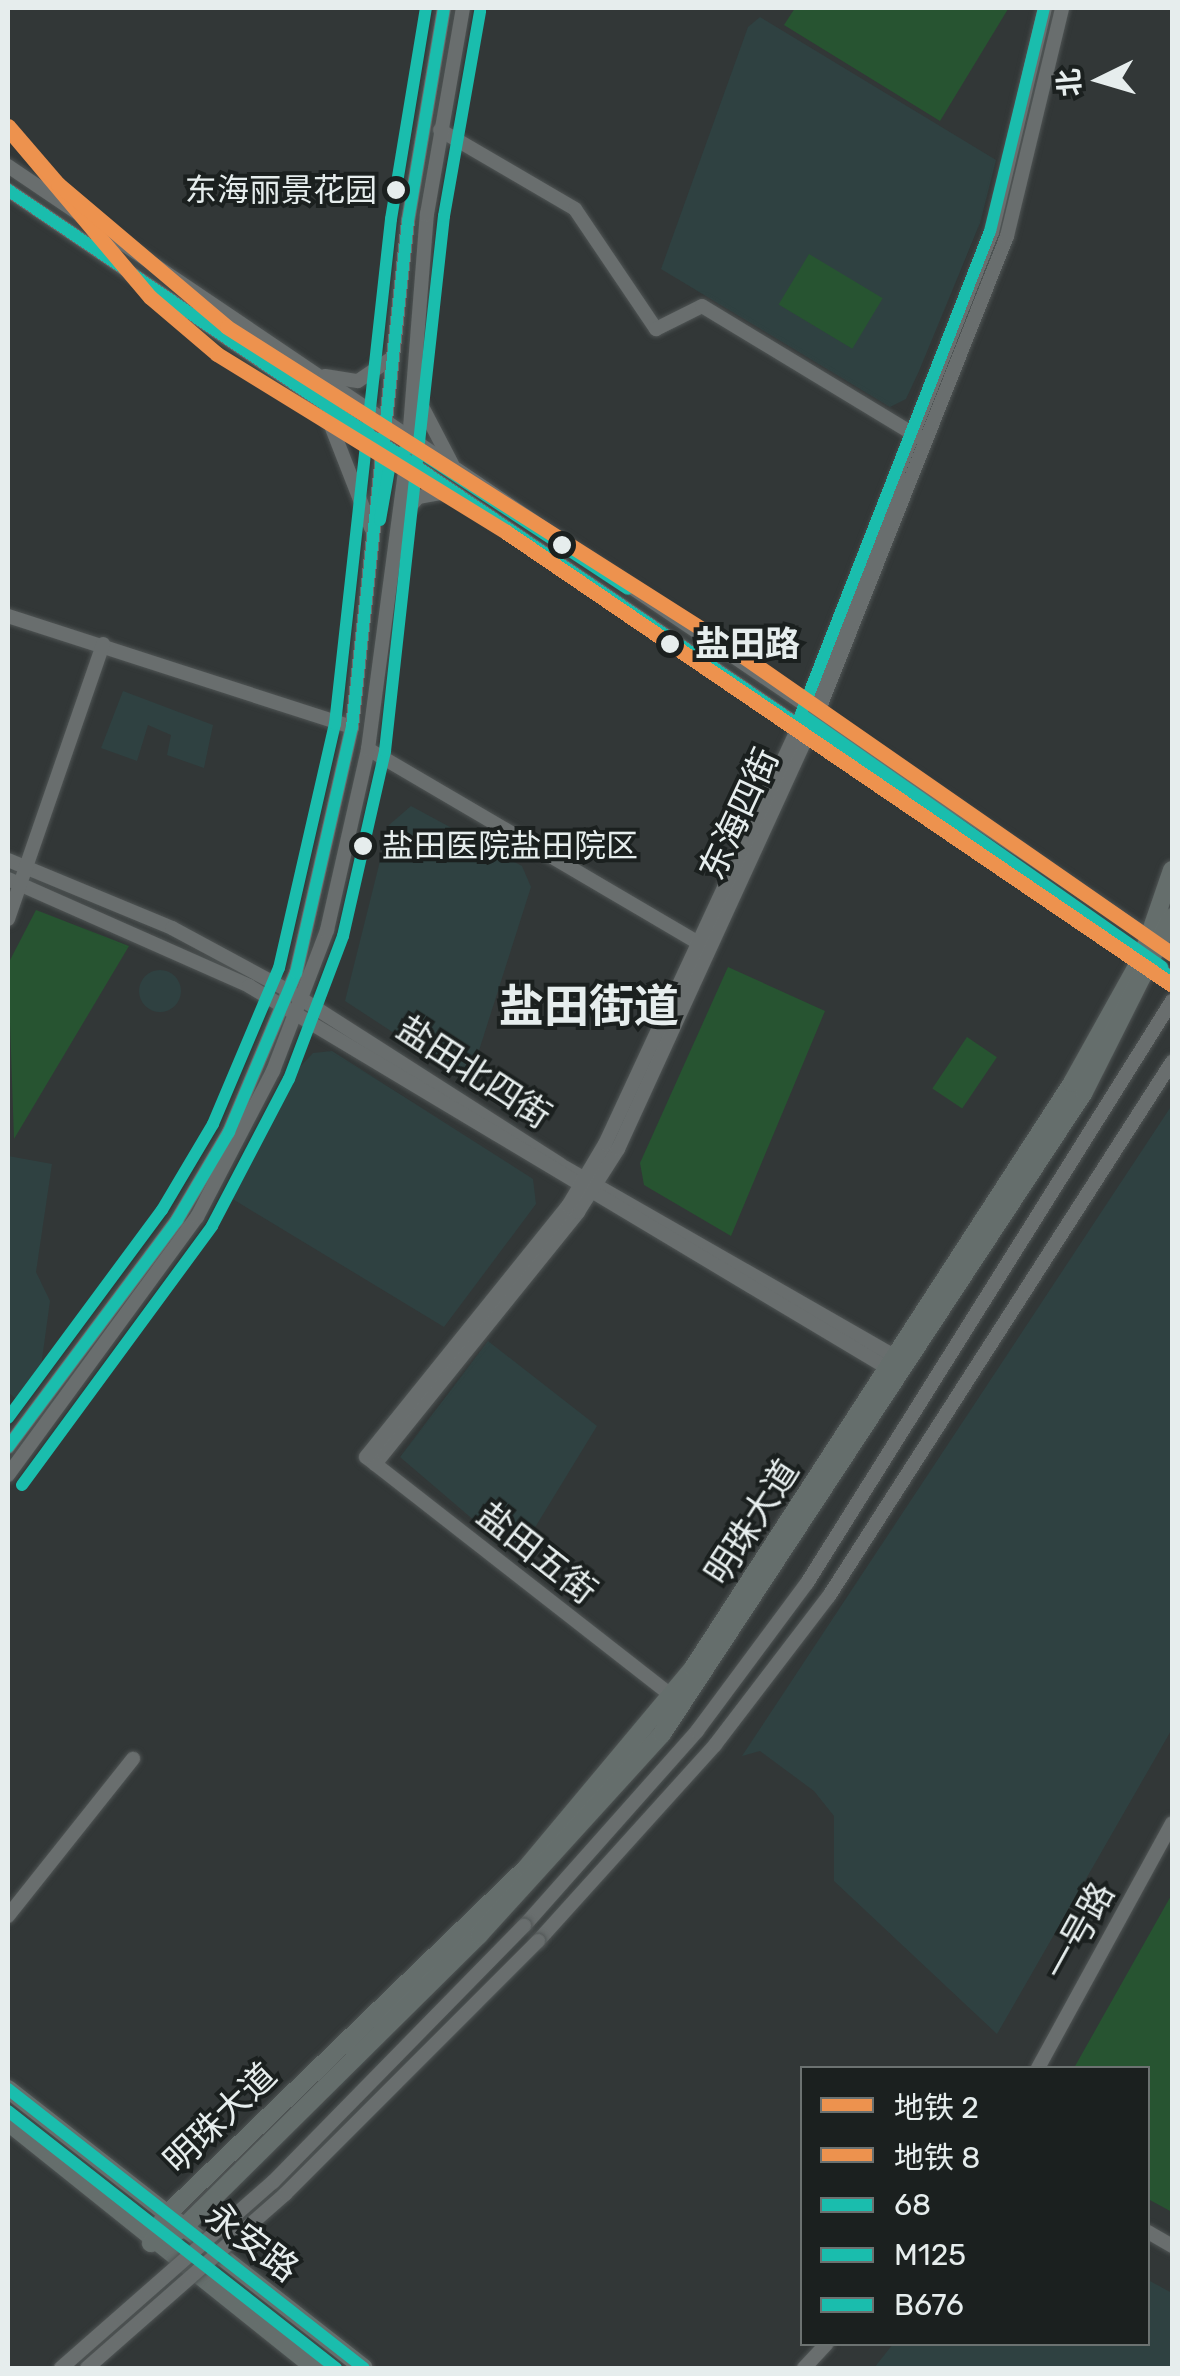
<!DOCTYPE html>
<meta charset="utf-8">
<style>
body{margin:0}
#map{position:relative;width:1180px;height:2376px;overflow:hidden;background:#323737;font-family:Rubik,"Noto Sans SC",sans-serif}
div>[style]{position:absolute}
.built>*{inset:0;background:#2f4141}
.round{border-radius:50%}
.green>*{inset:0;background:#275431;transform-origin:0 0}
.roads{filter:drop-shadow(0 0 2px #4f5454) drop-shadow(0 0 2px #4f5454)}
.minor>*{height:14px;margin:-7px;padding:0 7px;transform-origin:7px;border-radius:7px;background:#696e6e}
.major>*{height:18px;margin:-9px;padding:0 9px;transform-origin:9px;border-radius:9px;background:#656e6c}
.bridges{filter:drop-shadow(0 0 2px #4f5454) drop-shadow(0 0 2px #4f5454)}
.minor-bridge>*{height:14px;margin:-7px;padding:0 7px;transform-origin:7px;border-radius:7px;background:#696e6e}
.bus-1>*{height:12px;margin:-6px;padding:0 6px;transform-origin:6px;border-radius:6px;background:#1abdad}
.bus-2>*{height:12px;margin:-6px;padding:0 6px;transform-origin:6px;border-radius:6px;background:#1abdad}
.bus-3>*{height:12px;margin:-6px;padding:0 6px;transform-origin:6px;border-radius:6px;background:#1abdad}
.metro-1>*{height:15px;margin:-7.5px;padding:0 7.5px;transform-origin:7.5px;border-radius:7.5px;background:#ed924e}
.metro-2>*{height:15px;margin:-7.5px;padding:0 7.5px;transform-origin:7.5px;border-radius:7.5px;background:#ed924e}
.dots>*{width:28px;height:28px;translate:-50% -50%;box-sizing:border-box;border:5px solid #1b201f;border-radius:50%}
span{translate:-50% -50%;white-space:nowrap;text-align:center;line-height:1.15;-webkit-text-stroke:8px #1b201f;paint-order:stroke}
.bus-label{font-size:32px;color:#e6eded}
.right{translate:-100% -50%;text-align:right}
.left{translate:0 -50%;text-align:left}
.stop-label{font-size:35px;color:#e6eded;font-weight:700}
.street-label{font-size:35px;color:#e6eded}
.district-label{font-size:45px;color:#e6eded;font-weight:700}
.frame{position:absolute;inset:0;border:10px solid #e6eded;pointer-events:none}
.legend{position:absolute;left:800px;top:2066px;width:350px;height:280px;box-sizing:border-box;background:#1b201f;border:2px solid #6c7271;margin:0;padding:12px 18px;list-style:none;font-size:30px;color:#e6eded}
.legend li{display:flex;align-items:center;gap:20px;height:50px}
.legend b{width:50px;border:2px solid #6c7271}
.north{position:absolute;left:1050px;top:30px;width:100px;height:100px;-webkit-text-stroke:8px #1b201f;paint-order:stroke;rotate:265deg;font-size:28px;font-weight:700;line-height:40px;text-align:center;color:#e6eded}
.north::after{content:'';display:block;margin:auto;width:35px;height:45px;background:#e6eded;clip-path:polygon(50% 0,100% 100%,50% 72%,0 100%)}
</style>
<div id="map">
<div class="built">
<div style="clip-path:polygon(760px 17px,996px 160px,980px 223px,919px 371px,906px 399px,890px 407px,661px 269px,748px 27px)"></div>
<div style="clip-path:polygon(123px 691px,213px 725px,204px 768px,167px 755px,171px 735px,148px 725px,137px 761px,101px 748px)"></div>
<div style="clip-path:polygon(411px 806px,522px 866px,531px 887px,469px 1082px,345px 1001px,389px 825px)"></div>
<div class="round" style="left:139px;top:970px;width:42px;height:42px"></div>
<div style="clip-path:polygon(332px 1051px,533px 1179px,536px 1204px,444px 1327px,231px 1198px,298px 1069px,313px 1053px)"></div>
<div style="clip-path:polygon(1172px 1105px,1172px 1729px,997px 2034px,834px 1881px,834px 1816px,814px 1791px,760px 1751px,742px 1756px)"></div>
<div style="clip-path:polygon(8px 1156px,52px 1164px,36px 1272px,50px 1301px,40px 1374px,18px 1401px,8px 1392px)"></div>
<div style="clip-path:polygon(488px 1341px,597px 1426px,517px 1557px,400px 1457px)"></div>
<div style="clip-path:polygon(1148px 2280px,1172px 2293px,1172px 2368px,874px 2368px,893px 2344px,1148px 2344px)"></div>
</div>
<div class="green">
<div style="clip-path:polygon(795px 8px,1006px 8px,1008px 9px,940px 121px,784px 25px)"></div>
<div style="left:809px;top:254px;width:86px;height:59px;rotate:31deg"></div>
<div style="clip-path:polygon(36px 910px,129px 946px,14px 1139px,8px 964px)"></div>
<div style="clip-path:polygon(728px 967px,825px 1011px,731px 1236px,644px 1185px,640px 1163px)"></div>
<div style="left:967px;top:1037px;width:36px;height:62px;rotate:34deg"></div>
<div style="clip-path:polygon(1172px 1894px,1172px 2212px,1148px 2199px,1148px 2068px,1074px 2068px)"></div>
</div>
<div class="roads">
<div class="minor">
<div style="left:440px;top:130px;width:156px;rotate:30.3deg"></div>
<div style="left:575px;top:209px;width:145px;rotate:56deg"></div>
<div style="left:656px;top:329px;width:51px;rotate:-26.6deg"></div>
<div style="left:702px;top:306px;width:251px;rotate:31.2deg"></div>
<div style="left:8px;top:166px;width:1405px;rotate:34.06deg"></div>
<div style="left:8px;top:190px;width:1406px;rotate:34.1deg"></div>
<div style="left:325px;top:376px;width:33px;rotate:9deg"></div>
<div style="left:358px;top:381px;width:40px;rotate:-34deg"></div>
<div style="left:416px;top:395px;width:78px;rotate:62.4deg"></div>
<div style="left:328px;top:418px;width:118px;rotate:68.6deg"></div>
<div style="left:400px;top:518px;width:28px;rotate:-49deg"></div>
<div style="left:418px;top:497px;width:35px;rotate:-10deg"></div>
<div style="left:8px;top:616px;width:361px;rotate:17.9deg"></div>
<div style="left:368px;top:749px;width:389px;rotate:30.4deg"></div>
<div style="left:8px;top:860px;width:178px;rotate:22.5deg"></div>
<div style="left:172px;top:928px;width:133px;rotate:28.3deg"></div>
<div style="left:289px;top:991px;width:321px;rotate:32.6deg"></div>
<div style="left:559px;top:1164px;width:388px;rotate:29.8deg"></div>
<div style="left:8px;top:879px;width:264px;rotate:23.9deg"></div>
<div style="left:249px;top:986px;width:746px;rotate:30.9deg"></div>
<div style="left:8px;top:919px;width:291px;rotate:-70.9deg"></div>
<div style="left:8px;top:1447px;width:283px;rotate:-53.3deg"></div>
<div style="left:177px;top:1220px;width:102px;rotate:-59.4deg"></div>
<div style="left:229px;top:1132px;width:173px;rotate:-67.2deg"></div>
<div style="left:296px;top:973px;width:252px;rotate:-77.2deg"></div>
<div style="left:352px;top:727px;width:509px;rotate:-83.68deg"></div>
<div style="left:408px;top:221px;width:216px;rotate:-80.4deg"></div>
<div style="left:375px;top:1464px;width:324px;rotate:-51.1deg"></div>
<div style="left:578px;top:1212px;width:75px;rotate:-57.6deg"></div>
<div style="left:618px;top:1149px;width:481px;rotate:-65.4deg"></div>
<div style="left:818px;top:712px;width:512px;rotate:-68.34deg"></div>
<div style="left:1007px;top:236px;width:235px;rotate:-76.4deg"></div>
<div style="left:8px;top:1475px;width:320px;rotate:-53.8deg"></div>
<div style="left:197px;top:1217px;width:165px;rotate:-62.5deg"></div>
<div style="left:273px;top:1071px;width:151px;rotate:-69deg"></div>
<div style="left:327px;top:930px;width:186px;rotate:-77.2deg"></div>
<div style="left:368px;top:749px;width:311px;rotate:-82.4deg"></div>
<div style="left:409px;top:441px;width:228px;rotate:-85.5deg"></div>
<div style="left:427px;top:214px;width:209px;rotate:-80.1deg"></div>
<div style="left:672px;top:1696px;width:388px;rotate:-142deg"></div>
<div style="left:366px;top:1457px;width:322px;rotate:-51.2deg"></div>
<div style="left:568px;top:1206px;width:72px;rotate:-59.2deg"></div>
<div style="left:605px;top:1144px;width:464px;rotate:-65.1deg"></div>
<div style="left:800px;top:723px;width:527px;rotate:-68.64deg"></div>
<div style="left:992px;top:232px;width:230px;rotate:-76.7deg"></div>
<div style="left:8px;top:1916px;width:201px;rotate:-51.5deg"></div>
<div style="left:524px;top:1926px;width:261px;rotate:-48.4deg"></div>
<div style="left:697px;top:1731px;width:184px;rotate:-53.4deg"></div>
<div style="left:807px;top:1583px;width:687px;rotate:-57.91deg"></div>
<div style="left:538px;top:1941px;width:264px;rotate:-47.9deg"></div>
<div style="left:715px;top:1745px;width:188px;rotate:-52.6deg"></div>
<div style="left:829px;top:1596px;width:635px;rotate:-57.29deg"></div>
<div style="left:1038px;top:2068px;width:279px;rotate:-61.3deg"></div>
<div style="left:1148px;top:2232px;width:28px;rotate:30deg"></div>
<div style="left:804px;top:2368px;width:33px;rotate:-47deg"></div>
</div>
<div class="major">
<div style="left:8px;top:2089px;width:452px;rotate:38.1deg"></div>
<div style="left:8px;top:2122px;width:393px;rotate:38.7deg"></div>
<div style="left:151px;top:2243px;width:30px;rotate:-63deg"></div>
<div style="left:165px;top:2216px;width:501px;rotate:-43.95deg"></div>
<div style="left:526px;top:1868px;width:261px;rotate:-50.1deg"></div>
<div style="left:693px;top:1668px;width:697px;rotate:-57.06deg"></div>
<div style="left:1072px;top:1083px;width:144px;rotate:-60.9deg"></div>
<div style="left:1142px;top:957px;width:92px;rotate:-71deg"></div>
<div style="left:151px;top:2243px;width:34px;rotate:-24deg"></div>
<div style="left:182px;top:2229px;width:418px;rotate:-44.7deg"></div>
<div style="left:479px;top:1935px;width:272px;rotate:-47.7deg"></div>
<div style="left:662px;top:1734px;width:768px;rotate:-56.68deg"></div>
<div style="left:1084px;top:1092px;width:196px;rotate:-63.3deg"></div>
</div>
</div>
<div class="bridges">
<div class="minor-bridge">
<div style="left:61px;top:2368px;width:282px;rotate:-41.3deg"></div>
<div style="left:273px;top:2182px;width:359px;rotate:-45.6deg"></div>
<div style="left:87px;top:2368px;width:264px;rotate:-41.3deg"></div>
<div style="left:285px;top:2194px;width:358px;rotate:-45deg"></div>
</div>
</div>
<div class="bus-1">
<div style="left:8px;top:190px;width:1406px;rotate:34.1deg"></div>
<div style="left:8px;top:1447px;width:283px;rotate:-53.3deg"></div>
<div style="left:177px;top:1220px;width:102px;rotate:-59.4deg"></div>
<div style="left:229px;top:1132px;width:173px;rotate:-67.2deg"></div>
<div style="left:296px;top:973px;width:252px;rotate:-77.2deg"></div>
<div style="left:352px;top:727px;width:509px;rotate:-83.68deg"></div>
<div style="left:408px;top:221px;width:216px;rotate:-80.4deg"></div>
<div style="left:8px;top:2089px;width:452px;rotate:38.1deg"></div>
</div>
<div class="bus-2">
<div style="left:1044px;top:8px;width:229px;rotate:103.6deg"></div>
<div style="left:990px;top:231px;width:519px;rotate:111.37deg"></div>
<div style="left:801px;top:714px;width:441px;rotate:35deg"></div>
<div style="left:22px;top:1485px;width:321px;rotate:-53.7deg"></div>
<div style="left:212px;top:1226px;width:166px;rotate:-62.4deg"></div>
<div style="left:289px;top:1079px;width:153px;rotate:-69.3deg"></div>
<div style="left:343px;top:936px;width:190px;rotate:-77.2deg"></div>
<div style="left:385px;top:751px;width:538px;rotate:-83.71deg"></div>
<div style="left:444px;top:216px;width:208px;rotate:-80deg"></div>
<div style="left:8px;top:2111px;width:417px;rotate:38.1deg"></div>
</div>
<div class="bus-3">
<div style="left:380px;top:520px;width:63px;rotate:-79.9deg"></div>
<div style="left:391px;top:458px;width:24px;rotate:-28deg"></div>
<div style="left:412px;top:447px;width:258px;rotate:33.3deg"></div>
<div style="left:8px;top:1418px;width:259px;rotate:-53.5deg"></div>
<div style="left:162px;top:1210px;width:100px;rotate:-59.3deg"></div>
<div style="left:213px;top:1124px;width:169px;rotate:-67.1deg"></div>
<div style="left:279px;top:968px;width:250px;rotate:-77.1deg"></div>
<div style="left:335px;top:724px;width:508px;rotate:-83.67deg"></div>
<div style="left:391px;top:219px;width:214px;rotate:-80.6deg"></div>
</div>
<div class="metro-1">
<div style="left:8px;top:129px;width:220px;rotate:49.8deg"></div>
<div style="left:150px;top:297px;width:88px;rotate:40.4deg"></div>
<div style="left:217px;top:354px;width:339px;rotate:31.6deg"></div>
<div style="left:506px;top:532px;width:805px;rotate:34.22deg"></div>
</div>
<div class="metro-2">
<div style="left:8px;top:126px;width:77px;rotate:49.2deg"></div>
<div style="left:58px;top:184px;width:221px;rotate:40.2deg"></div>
<div style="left:227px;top:327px;width:593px;rotate:32.46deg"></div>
<div style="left:727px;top:645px;width:542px;rotate:34.78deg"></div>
</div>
<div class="dots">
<div style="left:396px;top:190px;background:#e6eded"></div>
<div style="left:562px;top:545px;background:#e6eded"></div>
<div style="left:670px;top:644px;background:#e6eded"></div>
<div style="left:363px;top:846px;background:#e6eded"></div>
</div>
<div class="bus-label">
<span class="right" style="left:377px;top:190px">东海丽景花园</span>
<span class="left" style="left:382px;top:846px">盐田医院盐田院区</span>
</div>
<div class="stop-label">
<span class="left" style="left:695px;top:644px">盐田路</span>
</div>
<div class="street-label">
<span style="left:739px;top:814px;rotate:-65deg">东海四街</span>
<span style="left:474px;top:1072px;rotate:33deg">盐田北四街</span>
<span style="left:752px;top:1522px;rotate:-57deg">明珠大道</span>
<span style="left:537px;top:1553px;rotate:38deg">盐田五街</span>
<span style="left:1079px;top:1931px;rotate:-61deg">一号路</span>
<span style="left:220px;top:2118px;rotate:-44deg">明珠大道</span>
<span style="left:252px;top:2242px;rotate:37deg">永安路</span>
</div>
<div class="district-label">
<span style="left:589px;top:1007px">盐田街道</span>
</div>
<div class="frame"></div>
<ul class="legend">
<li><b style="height:12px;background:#ed924e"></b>地铁 2</li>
<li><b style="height:12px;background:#ed924e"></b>地铁 8</li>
<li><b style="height:12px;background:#1abdad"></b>68</li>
<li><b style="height:12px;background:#1abdad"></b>M125</li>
<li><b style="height:12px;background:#1abdad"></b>B676</li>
</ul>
<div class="north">北</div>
</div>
